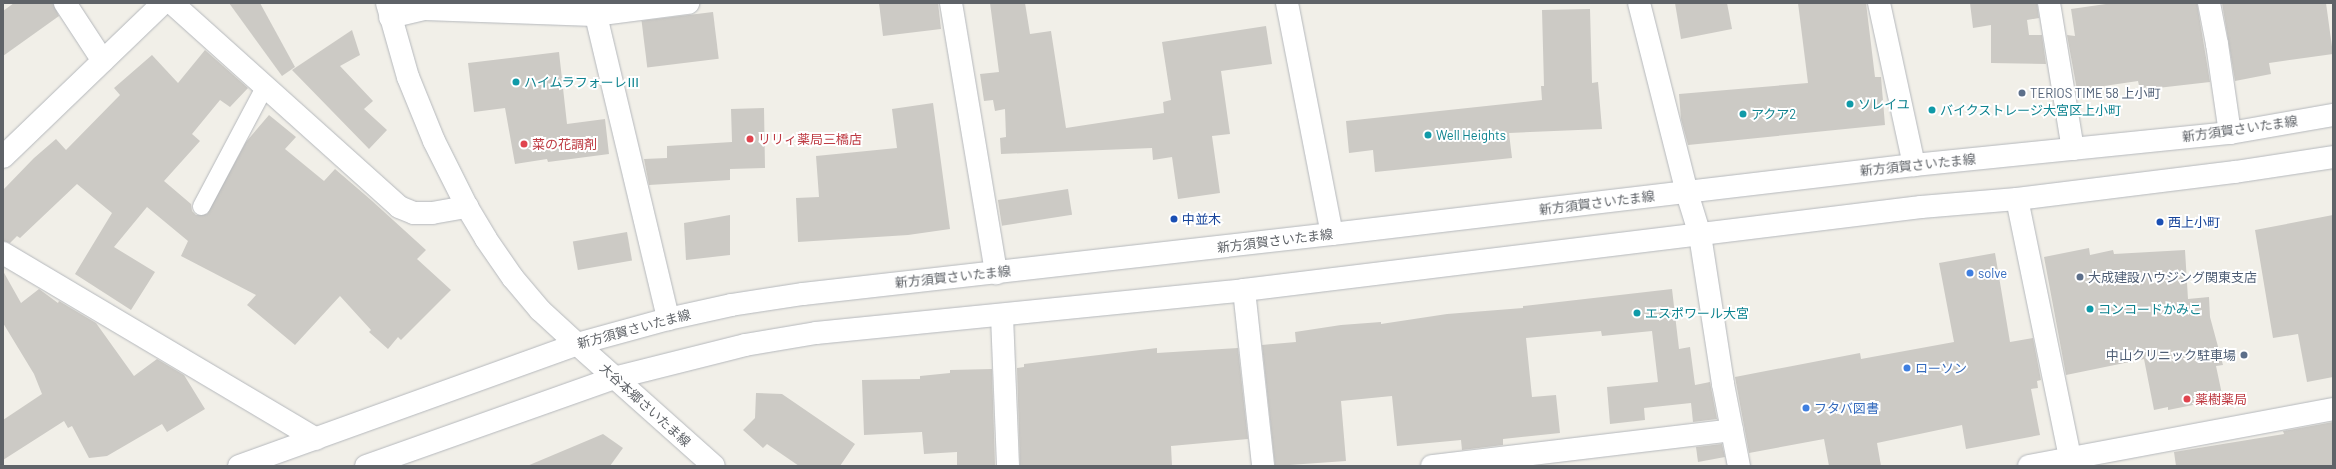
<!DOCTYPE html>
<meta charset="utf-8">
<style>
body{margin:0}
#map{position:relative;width:2336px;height:469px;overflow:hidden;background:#f1efe8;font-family:Barlow,"Noto Sans JP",sans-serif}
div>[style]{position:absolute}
.building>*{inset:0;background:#cccac5;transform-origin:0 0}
.roads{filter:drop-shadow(0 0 1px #b5b8bc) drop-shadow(0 0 1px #b5b8bc)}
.lane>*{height:17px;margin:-8.5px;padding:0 8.5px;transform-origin:8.5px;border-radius:8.5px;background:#fff}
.street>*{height:22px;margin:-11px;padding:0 11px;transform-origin:11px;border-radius:11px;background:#fff}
.secondary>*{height:22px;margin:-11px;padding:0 11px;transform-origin:11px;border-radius:11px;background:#fff}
.dots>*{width:11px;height:11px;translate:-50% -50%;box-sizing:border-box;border:2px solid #fff;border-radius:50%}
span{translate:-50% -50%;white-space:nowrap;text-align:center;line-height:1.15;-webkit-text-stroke:4px #fff;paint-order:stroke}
.culture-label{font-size:13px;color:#0d838f}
.left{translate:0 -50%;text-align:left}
.service-label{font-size:13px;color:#4e5e75}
.right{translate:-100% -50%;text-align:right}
.street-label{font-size:13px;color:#5f6368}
.health-label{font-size:13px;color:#be3a42}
.transit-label{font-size:13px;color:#164399}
.shop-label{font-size:13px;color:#366cbe}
.frame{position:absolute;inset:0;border:4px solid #5f6368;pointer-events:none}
</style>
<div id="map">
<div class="building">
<div style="clip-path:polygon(14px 3px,53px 3px,59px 16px,3px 56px,3px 11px)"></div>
<div style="clip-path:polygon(229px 3px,260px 3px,295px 67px,282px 76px)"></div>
<div style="clip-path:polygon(879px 3px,938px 3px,941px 29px,883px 36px)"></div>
<div style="clip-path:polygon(990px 3px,1025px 3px,1030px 34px,1051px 31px,1066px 128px,1164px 113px,1163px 102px,1171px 100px,1162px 42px,1266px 26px,1272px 64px,1221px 71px,1230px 134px,1212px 136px,1220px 193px,1178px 199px,1172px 157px,1153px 160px,1152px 148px,1001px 154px,1000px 138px,1006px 137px,1005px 109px,995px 111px,993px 100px,984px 101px,980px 74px,999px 72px)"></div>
<div style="clip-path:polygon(1675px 3px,1727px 3px,1732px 29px,1681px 39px)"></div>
<div style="clip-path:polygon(1798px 3px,1866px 3px,1875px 77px,1881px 77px,1885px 125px,1688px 145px,1681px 119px,1679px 94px,1808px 83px)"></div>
<div style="clip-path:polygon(1970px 3px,2037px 3px,2039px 18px,2027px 20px,2029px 35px,2042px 35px,2046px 64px,1991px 63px,1991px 25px,1973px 28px)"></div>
<div style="clip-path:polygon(2113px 3px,2197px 3px,2210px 82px,2140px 90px,2138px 81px,2077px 90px,2067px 35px,2075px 36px,2071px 9px)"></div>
<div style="clip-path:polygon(2222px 3px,2326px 3px,2333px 54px,2269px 63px,2271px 74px,2235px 81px)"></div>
<div style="clip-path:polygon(1590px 9px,1592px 83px,1598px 82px,1602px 129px,1509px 133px,1512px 158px,1375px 172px,1373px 150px,1349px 153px,1346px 121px,1542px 100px,1541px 86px,1544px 86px,1542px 10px)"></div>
<div style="left:713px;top:12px;width:47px;height:72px;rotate:83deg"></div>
<div style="clip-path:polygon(352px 30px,360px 55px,340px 66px,373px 101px,364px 109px,387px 130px,369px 149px,292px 70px)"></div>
<div style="clip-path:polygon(205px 50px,248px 88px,230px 107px,220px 100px,192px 134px,200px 141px,164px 181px,191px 204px,192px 211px,196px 215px,207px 214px,246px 142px,269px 115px,296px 137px,285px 149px,324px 181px,335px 169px,371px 200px,426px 250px,417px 259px,451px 290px,401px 340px,398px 337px,388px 349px,369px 332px,371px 330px,340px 296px,295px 345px,247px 305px,256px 295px,181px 256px,188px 241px,147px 207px,114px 247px,155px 272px,131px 310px,75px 274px,112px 213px,77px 184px,20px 238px,17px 236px,10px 243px,3px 241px,3px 190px,34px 158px,56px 139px,66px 150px,120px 95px,114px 88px,152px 55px,178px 83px)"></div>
<div style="clip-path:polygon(559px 52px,567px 124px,605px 119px,609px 154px,548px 162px,547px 159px,515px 164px,505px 108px,474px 112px,468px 63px)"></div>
<div style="clip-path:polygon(933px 103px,950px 229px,908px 235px,798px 242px,796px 198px,819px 197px,816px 156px,897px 148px,892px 109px)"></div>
<div style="clip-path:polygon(764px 108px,765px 168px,730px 169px,730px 180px,649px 185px,644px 159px,667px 158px,667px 146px,732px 142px,731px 109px)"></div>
<div style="left:1068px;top:189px;width:26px;height:71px;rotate:81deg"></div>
<div style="clip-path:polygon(730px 215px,730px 255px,686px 260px,684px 223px)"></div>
<div style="clip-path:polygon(2333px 215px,2333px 377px,2307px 382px,2298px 334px,2273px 338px,2255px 230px)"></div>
<div style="left:627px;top:232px;width:29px;height:55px;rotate:80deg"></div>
<div style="clip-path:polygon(2089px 248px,2090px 255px,2113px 250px,2114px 254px,2185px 250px,2188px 299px,2209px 297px,2210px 317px,2223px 365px,2216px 366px,2223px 399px,2168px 410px,2168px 407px,2154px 410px,2144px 359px,2066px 375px,2044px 257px)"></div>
<div style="clip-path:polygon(1995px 253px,2010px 342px,2033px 338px,2041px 380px,2037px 381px,2038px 388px,2031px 389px,2040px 435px,1966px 449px,1962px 425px,1877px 443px,1881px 466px,1829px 466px,1824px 439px,1749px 453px,1735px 377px,1860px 353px,1861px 359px,1954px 342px,1939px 263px)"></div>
<div style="clip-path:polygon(3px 271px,21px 303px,39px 289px,58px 303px,59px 301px,96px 323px,134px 376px,157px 359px,184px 375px,205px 409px,167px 432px,162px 424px,107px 456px,89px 458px,72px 426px,68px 428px,64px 421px,3px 460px,3px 420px,42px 394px,34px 374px,3px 323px)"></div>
<div style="clip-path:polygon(1672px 289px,1679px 349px,1690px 347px,1695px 385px,1710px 382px,1717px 419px,1693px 422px,1691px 403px,1644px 408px,1645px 420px,1610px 424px,1607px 387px,1658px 382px,1652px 331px,1602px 336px,1601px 331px,1526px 338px,1532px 397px,1556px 395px,1560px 433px,1503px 439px,1503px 445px,1462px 450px,1461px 440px,1397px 446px,1392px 396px,1341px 401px,1346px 461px,1275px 466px,1262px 345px,1296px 342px,1295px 332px,1341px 325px,1381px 322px,1381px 324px,1447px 314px,1523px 308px,1523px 306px)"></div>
<div style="clip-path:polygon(1157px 348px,1157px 353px,1238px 348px,1248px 439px,1171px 446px,1172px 466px,1020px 466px,1017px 368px,1024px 367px,1024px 364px)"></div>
<div style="clip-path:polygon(992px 369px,995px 466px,957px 466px,957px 452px,924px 454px,922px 432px,864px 435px,862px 380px,920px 379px,920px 376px,950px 373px,950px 370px)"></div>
<div style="clip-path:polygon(756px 393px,782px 394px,855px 444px,840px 466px,799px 466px,767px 444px,763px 448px,743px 430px,755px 418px)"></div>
<div style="clip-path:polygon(2333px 422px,2333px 466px,2176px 466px,2174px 452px,2284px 434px,2283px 431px)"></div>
<div style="clip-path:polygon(603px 434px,623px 448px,610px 466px,527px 466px)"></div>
<div style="clip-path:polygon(1722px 444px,1725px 457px,1698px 462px,1696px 447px)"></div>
</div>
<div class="roads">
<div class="lane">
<div style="left:201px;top:206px;width:137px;rotate:-62.1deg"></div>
</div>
<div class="street">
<div style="left:65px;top:3px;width:69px;rotate:56.8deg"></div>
<div style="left:172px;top:3px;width:305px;rotate:41.9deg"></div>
<div style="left:399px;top:207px;width:16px;rotate:22deg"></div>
<div style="left:414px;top:213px;width:18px"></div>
<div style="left:432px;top:213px;width:36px;rotate:-10deg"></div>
<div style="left:593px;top:3px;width:325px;rotate:76.6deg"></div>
<div style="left:951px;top:3px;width:274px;rotate:80.5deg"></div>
<div style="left:1287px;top:3px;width:235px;rotate:79deg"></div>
<div style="left:1879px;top:3px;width:166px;rotate:77.8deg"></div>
<div style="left:2049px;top:3px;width:148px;rotate:80.7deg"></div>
<div style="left:2209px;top:3px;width:42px;rotate:79deg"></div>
<div style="left:2217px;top:44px;width:90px;rotate:81.7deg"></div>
<div style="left:390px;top:17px;width:36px;rotate:-13deg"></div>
<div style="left:425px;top:9px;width:169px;rotate:2deg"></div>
<div style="left:594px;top:15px;width:95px;rotate:-7.3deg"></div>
<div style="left:2017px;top:199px;width:273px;rotate:78.4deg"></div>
<div style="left:3px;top:253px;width:364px;rotate:30.7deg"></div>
<div style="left:1244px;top:290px;width:177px;rotate:83.8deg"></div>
<div style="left:1002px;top:316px;width:150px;rotate:87.7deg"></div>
<div style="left:1432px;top:466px;width:302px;rotate:-6.8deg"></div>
<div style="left:2029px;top:466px;width:309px;rotate:-10.6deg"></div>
</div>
<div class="secondary">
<div style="left:387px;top:3px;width:77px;rotate:74.2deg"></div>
<div style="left:408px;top:77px;width:69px;rotate:67.9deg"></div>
<div style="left:434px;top:141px;width:74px;rotate:63.4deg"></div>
<div style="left:467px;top:207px;width:37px;rotate:59deg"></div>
<div style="left:486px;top:239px;width:47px;rotate:55.3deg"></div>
<div style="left:513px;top:278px;width:42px;rotate:49.8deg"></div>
<div style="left:540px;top:310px;width:50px;rotate:42.6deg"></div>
<div style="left:577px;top:344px;width:183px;rotate:41.7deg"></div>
<div style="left:1639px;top:3px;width:196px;rotate:75.8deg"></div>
<div style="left:1687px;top:193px;width:44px;rotate:72.8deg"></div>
<div style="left:1700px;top:235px;width:151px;rotate:81.2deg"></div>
<div style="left:1723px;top:384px;width:84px;rotate:79deg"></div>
<div style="left:3px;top:157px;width:222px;rotate:-43.9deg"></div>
<div style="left:239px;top:466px;width:359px;rotate:-19.8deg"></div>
<div style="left:577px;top:344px;width:94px;rotate:-15.4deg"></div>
<div style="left:668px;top:319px;width:65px;rotate:-12.5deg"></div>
<div style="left:731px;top:305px;width:73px;rotate:-8.7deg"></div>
<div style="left:803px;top:294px;width:532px;rotate:-6.47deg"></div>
<div style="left:1332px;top:234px;width:586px;rotate:-6.76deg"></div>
<div style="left:1914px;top:165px;width:318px;rotate:-5.8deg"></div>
<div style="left:2230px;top:133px;width:105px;rotate:-9.9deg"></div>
<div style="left:366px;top:466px;width:263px;rotate:-19.5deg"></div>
<div style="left:614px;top:378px;width:135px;rotate:-14.1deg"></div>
<div style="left:745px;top:345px;width:72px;rotate:-9.6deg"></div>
<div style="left:816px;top:333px;width:430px;rotate:-5.7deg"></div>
<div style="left:1244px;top:290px;width:682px;rotate:-6.99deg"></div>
<div style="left:1921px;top:207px;width:96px;rotate:-4.8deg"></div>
<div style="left:2017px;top:199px;width:220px;rotate:-7.1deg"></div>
<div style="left:2235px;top:172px;width:99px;rotate:-8.7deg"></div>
</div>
</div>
<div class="dots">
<div style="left:516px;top:82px;background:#0f9aa8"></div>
<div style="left:2022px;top:93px;background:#5c6f8a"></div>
<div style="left:1850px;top:104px;background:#0f9aa8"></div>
<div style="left:1932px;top:110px;background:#0f9aa8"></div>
<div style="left:1743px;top:114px;background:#0f9aa8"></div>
<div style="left:1428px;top:135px;background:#0f9aa8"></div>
<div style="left:750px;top:139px;background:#e0444e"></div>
<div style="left:524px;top:144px;background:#e0444e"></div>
<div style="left:1174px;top:219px;background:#1a4fb4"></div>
<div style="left:2160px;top:222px;background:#1a4fb4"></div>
<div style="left:1970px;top:273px;background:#3f7fe0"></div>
<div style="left:2080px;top:277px;background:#5c6f8a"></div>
<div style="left:2090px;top:309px;background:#0f9aa8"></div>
<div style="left:1637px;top:313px;background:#0f9aa8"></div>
<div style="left:2244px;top:355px;background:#5c6f8a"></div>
<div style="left:1907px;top:368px;background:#3f7fe0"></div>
<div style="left:2187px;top:399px;background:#e0444e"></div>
<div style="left:1806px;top:408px;background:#3f7fe0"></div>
</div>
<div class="culture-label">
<span class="left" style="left:524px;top:82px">ハイムラフォーレⅢ</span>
<span class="left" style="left:1858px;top:104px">ソレイユ</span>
<span class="left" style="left:1940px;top:110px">バイクストレージ大宮区上小町</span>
<span class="left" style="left:1751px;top:114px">アクア2</span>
<span class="left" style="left:1436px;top:135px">Well Heights</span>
<span class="left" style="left:2098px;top:309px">コンコードかみこ</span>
<span class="left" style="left:1645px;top:313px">エスポワール大宮</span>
</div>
<div class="service-label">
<span class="left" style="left:2030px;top:93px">TERIOS TIME 58 上小町</span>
<span class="left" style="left:2088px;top:277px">大成建設ハウジング関東支店</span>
<span class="right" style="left:2236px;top:355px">中山クリニック駐車場</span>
</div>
<div class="street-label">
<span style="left:2240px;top:129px;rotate:-8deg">新方須賀さいたま線</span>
<span style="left:1918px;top:165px;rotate:-6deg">新方須賀さいたま線</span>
<span style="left:1597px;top:203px;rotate:-7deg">新方須賀さいたま線</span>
<span style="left:1275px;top:241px;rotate:-7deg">新方須賀さいたま線</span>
<span style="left:953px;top:277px;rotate:-6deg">新方須賀さいたま線</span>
<span style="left:634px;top:329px;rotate:-15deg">新方須賀さいたま線</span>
<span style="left:645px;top:405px;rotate:42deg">大谷本郷さいたま線</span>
</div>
<div class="health-label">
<span class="left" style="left:758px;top:139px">リリィ薬局三橋店</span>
<span class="left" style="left:532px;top:144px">菜の花調剤</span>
<span class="left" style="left:2195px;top:399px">薬樹薬局</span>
</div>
<div class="transit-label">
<span class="left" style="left:1182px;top:219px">中並木</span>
<span class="left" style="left:2168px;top:222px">西上小町</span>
</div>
<div class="shop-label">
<span class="left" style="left:1978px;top:273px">solve</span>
<span class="left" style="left:1915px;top:368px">ローソン</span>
<span class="left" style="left:1814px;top:408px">フタバ図書</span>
</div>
<div class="frame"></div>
</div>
